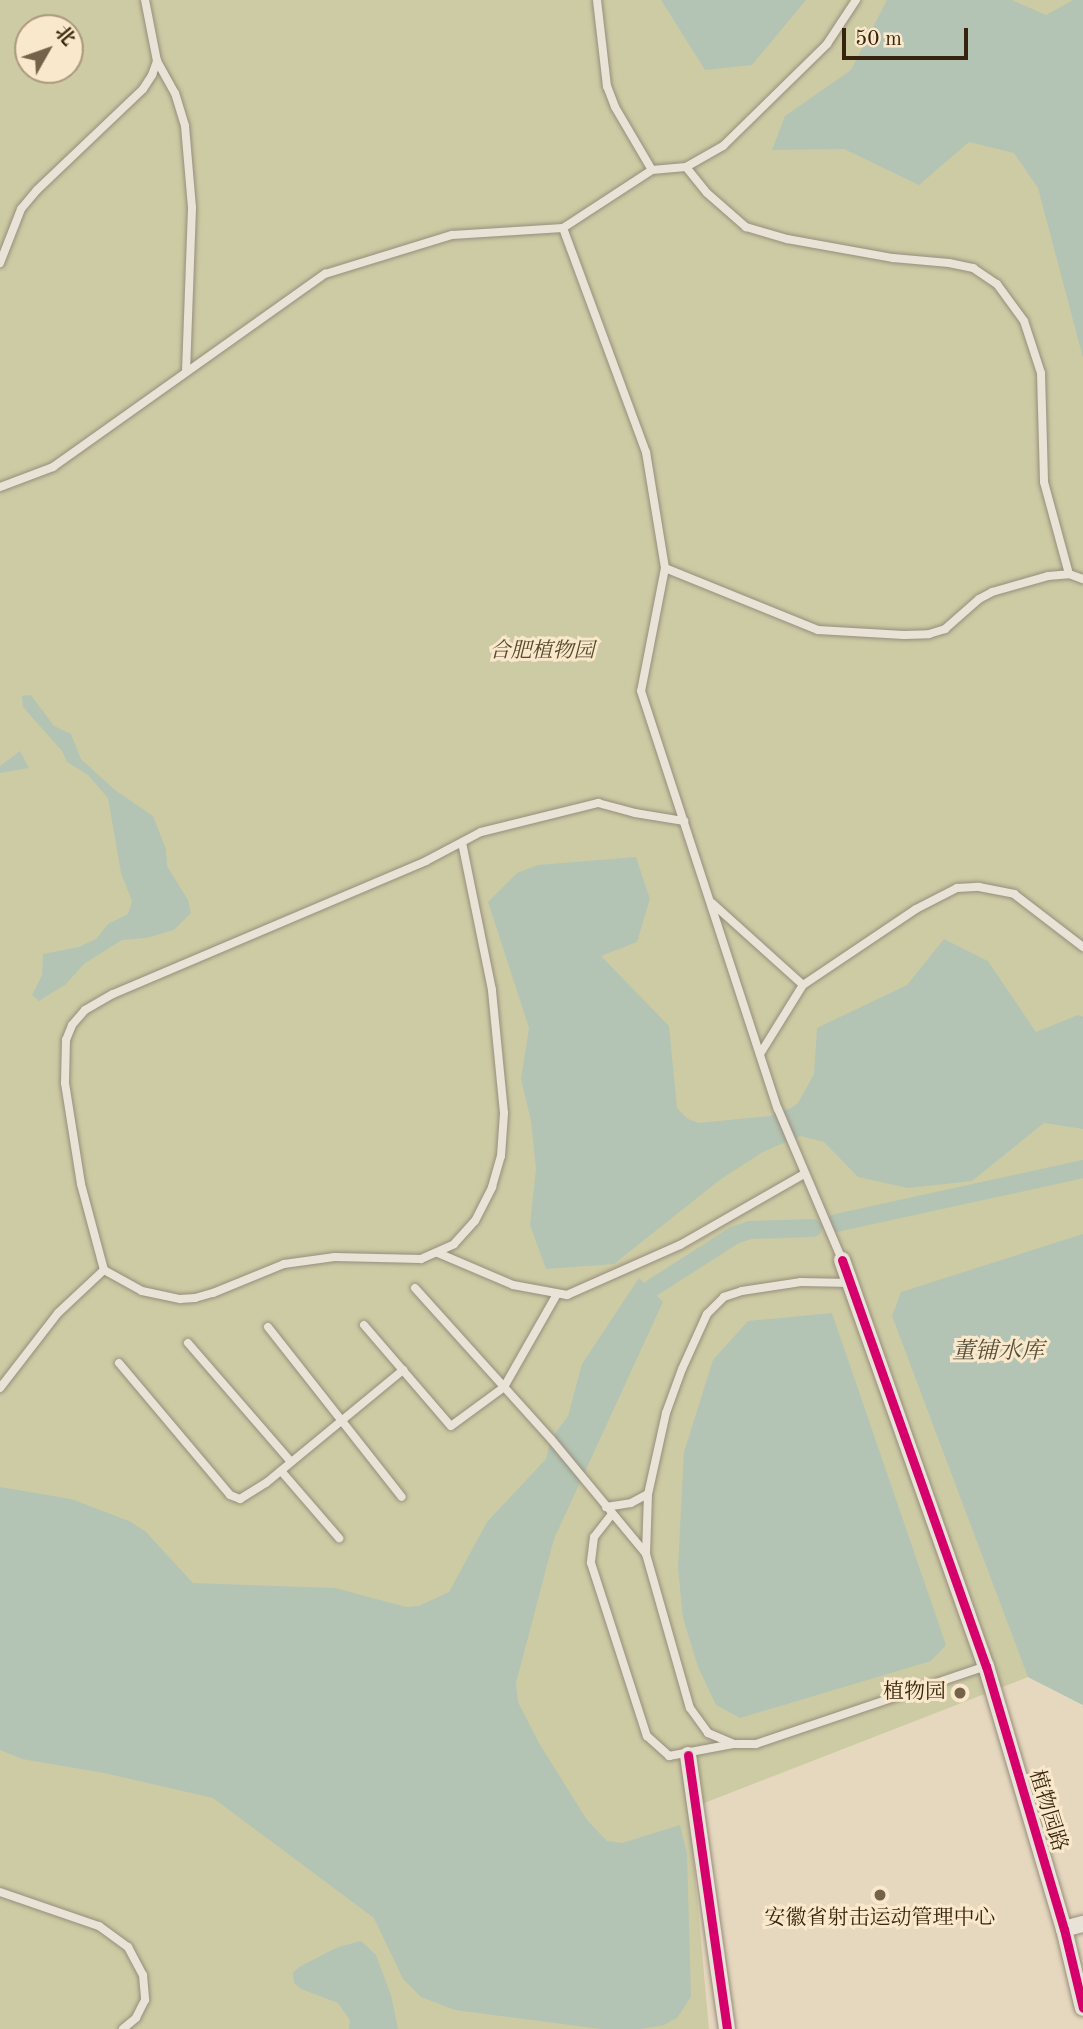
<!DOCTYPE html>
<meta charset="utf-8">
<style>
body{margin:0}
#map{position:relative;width:1083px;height:2029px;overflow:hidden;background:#e6d8bf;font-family:"Old Standard TT","Noto Serif SC",serif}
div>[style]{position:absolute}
.green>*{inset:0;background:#cdcba4}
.water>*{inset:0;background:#b3c4b4}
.canal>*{height:18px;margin:-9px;padding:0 9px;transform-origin:9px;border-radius:9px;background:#b3c4b4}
.roads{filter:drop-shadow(0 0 2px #978d7c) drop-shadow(0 0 2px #978d7c)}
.lane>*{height:8px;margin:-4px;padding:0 4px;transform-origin:4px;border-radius:4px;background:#e9e2d6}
.street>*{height:16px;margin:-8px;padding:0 8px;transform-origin:8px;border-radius:8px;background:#e9e2d6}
.cycleway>*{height:9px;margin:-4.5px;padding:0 4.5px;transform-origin:4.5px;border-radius:4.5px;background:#d6006c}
.dots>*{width:19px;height:19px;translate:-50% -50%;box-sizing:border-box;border:4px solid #f9e8cb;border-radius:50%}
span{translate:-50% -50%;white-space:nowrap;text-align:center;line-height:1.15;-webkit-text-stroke:6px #f9e8cb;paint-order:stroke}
.park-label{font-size:21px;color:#574a2c;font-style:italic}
.poi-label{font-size:21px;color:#37230b}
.right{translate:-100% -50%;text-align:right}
.street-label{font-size:21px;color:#37230b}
.water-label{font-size:23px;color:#56513c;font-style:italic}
.north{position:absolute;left:14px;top:14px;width:70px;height:70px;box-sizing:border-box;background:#f9e8cb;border:2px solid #ab997e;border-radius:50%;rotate:50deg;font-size:19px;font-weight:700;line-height:28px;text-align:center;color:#37230b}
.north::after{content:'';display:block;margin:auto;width:24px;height:32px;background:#74624a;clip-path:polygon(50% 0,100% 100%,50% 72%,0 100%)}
.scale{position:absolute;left:842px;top:28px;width:126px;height:32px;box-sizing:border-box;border:4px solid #37230b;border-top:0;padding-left:9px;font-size:21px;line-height:24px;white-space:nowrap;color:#37230b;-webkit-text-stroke:5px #f9e8cb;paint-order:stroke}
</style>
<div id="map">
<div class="green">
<div style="clip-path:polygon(evenodd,0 0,1083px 0,1083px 1705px,1028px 1677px,689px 1809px,709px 2029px,0 2029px,0 0,28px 28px,70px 28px,70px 70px,28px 70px,28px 28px)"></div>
</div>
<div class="water">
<div style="clip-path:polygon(661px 0,806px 0,752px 65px,705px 70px)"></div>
<div style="clip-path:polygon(887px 0,1012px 0,1046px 15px,1073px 0,1083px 0,1083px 358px,1038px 188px,1014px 153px,969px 142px,919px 185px,844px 149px,772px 150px,785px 116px,851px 70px)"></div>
<div style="clip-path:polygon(31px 695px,54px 726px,71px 734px,81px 759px,115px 790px,153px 816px,166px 849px,167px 866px,188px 900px,191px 913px,174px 930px,146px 938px,122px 940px,84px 964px,66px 984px,39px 1001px,32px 995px,42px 975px,43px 954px,79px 947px,96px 939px,108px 924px,128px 914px,132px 901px,121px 873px,108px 798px,88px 775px,67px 762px,62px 751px,23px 707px,22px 696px)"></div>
<div style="clip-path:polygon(20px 751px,29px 768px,0 773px,0 766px)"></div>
<div style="clip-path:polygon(636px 857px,650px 899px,637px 942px,601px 956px,669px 1026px,677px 1108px,688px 1119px,699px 1123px,770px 1116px,791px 1108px,798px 1103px,814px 1074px,817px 1028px,907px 985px,944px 939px,988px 961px,1036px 1032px,1078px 1015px,1083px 1017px,1083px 1129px,1044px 1123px,972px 1181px,908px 1188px,858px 1177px,824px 1142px,800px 1136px,763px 1152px,721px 1179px,614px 1264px,546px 1269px,530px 1225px,536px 1169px,531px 1121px,521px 1079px,529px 1028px,488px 902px,517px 873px,538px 865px)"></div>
<div style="clip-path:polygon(1083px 1234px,1083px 1705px,1028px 1677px,892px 1316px,901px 1292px)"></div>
<div style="clip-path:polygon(639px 1278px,663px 1302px,554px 1539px,516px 1683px,518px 1702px,539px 1743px,587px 1820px,607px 1841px,622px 1843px,680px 1825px,687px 1854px,691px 1997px,677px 2018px,664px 2025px,640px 2029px,601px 2029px,455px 2010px,421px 1997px,403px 1979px,374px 1918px,213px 1798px,104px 1773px,22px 1759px,0 1750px,0 1487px,71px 1499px,129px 1521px,145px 1531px,193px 1583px,335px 1588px,406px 1607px,419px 1606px,449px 1592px,487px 1522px,546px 1459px,551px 1439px,568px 1416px,582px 1364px)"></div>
<div style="clip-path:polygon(832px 1313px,946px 1645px,931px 1661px,740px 1718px,716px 1705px,698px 1667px,683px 1618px,678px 1568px,684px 1452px,713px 1360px,748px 1321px)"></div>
<div style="clip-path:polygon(361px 1941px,376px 1955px,391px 1995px,398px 2029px,349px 2029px,350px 2020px,338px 2003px,301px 1989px,294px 1983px,293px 1973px,299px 1967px,338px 1947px)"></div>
</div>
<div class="canal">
<div style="left:836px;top:1223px;width:253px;rotate:-12.3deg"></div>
<div style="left:652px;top:1288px;width:98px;rotate:-32.6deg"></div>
<div style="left:735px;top:1235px;width:16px;rotate:-18deg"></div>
<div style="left:750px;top:1230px;width:63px;rotate:-1.8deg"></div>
</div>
<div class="roads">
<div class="lane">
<div style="left:597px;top:0;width:87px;rotate:83.4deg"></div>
<div style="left:607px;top:86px;width:22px;rotate:69deg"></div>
<div style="left:615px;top:107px;width:73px;rotate:59.6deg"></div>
<div style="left:157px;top:61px;width:37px;rotate:61deg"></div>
<div style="left:175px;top:93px;width:34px;rotate:73deg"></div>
<div style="left:185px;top:126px;width:82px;rotate:85.1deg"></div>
<div style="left:192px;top:208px;width:162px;rotate:92.1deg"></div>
<div style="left:686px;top:167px;width:33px;rotate:51deg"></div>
<div style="left:707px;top:193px;width:52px;rotate:41.1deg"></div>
<div style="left:746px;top:227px;width:43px;rotate:16.3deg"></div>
<div style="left:787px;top:239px;width:108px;rotate:10.2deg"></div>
<div style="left:893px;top:258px;width:56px;rotate:5.1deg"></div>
<div style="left:949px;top:263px;width:25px;rotate:12deg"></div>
<div style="left:973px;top:268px;width:29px;rotate:34deg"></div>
<div style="left:997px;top:284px;width:46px;rotate:53.9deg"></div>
<div style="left:1024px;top:321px;width:55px;rotate:71.9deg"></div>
<div style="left:1041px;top:373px;width:109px;rotate:88.4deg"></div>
<div style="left:1044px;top:482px;width:95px;rotate:74.8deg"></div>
<div style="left:563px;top:228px;width:106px;rotate:-33.1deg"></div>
<div style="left:652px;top:170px;width:34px;rotate:-5deg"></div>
<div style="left:686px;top:167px;width:43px;rotate:-29.6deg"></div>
<div style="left:723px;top:146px;width:146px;rotate:-44.4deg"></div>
<div style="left:827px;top:44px;width:53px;rotate:-56.6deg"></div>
<div style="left:0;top:263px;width:58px;rotate:-68.7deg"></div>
<div style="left:21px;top:209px;width:25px;rotate:-50deg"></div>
<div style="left:37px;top:190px;width:146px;rotate:-43.6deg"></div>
<div style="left:143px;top:89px;width:17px;rotate:-57deg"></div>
<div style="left:152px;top:75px;width:15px;rotate:-70deg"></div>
<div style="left:157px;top:61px;width:62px;rotate:-101.1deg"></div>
<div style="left:0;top:487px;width:57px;rotate:-20.7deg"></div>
<div style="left:53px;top:467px;width:334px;rotate:-35.4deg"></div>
<div style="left:325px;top:274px;width:133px;rotate:-17.1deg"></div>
<div style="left:452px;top:235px;width:111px;rotate:-3.6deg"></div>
<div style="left:563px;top:228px;width:239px;rotate:69.7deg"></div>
<div style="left:646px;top:452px;width:118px;rotate:80.7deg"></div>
<div style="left:665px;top:568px;width:125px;rotate:101deg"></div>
<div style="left:641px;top:691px;width:440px;rotate:71.9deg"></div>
<div style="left:778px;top:1109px;width:164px;rotate:67deg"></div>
<div style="left:665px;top:568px;width:165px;rotate:22.1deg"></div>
<div style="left:818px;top:630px;width:86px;rotate:3.3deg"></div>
<div style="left:904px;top:635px;width:25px;rotate:-2deg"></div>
<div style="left:929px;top:634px;width:17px;rotate:-17deg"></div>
<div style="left:945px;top:629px;width:45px;rotate:-41.4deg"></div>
<div style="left:979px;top:599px;width:15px;rotate:-28deg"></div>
<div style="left:992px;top:592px;width:58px;rotate:-15.9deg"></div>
<div style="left:1048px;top:576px;width:21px;rotate:-5deg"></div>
<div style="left:1069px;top:574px;width:15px;rotate:20deg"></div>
<div style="left:712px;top:903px;width:122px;rotate:42deg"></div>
<div style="left:760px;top:1054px;width:81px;rotate:-58.1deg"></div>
<div style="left:803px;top:985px;width:136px;rotate:-33.9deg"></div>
<div style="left:916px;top:909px;width:46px;rotate:-27.1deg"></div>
<div style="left:957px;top:888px;width:22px;rotate:-3deg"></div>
<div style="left:979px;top:887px;width:36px;rotate:11deg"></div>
<div style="left:1014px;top:894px;width:87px;rotate:37.5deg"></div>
<div style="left:438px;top:1253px;width:82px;rotate:23.1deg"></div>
<div style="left:513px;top:1285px;width:55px;rotate:10.5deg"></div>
<div style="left:567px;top:1295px;width:124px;rotate:-23.9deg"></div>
<div style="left:680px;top:1245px;width:143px;rotate:-29.8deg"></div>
<div style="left:104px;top:1270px;width:43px;rotate:28.9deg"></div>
<div style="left:142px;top:1291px;width:39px;rotate:12deg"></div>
<div style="left:180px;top:1299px;width:15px;rotate:-4deg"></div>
<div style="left:195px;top:1298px;width:19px;rotate:-16deg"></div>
<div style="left:213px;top:1293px;width:77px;rotate:-22.2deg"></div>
<div style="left:284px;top:1264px;width:51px;rotate:-7.8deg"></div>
<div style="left:335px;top:1257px;width:86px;rotate:1.3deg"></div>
<div style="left:421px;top:1259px;width:36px;rotate:-24deg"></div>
<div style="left:454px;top:1244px;width:31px;rotate:-48deg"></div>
<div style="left:475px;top:1221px;width:38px;rotate:-63deg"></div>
<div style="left:492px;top:1187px;width:32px;rotate:-74deg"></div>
<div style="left:501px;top:1156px;width:43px;rotate:-86deg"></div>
<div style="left:504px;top:1113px;width:124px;rotate:-95.6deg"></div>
<div style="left:492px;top:990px;width:150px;rotate:-101.5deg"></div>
<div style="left:851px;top:1283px;width:50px;rotate:-178.9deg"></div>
<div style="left:801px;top:1282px;width:60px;rotate:171.3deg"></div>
<div style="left:742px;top:1291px;width:19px;rotate:162deg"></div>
<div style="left:724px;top:1297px;width:24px;rotate:135deg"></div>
<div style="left:707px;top:1314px;width:60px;rotate:114.4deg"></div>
<div style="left:682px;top:1369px;width:47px;rotate:110deg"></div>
<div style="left:666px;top:1413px;width:83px;rotate:102.5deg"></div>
<div style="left:648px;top:1494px;width:60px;rotate:91.9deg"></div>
<div style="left:646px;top:1554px;width:160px;rotate:74.1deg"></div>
<div style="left:690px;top:1708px;width:31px;rotate:54deg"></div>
<div style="left:708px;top:1733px;width:28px;rotate:23deg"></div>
<div style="left:734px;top:1744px;width:22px"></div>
<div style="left:756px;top:1744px;width:243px;rotate:-18.7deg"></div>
<div style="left:415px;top:1288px;width:203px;rotate:48deg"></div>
<div style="left:551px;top:1439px;width:149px;rotate:50.4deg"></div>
<div style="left:364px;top:1325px;width:133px;rotate:49.3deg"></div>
<div style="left:451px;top:1426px;width:66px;rotate:-36.3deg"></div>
<div style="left:504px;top:1387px;width:107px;rotate:-60.3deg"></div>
<div style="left:268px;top:1327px;width:216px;rotate:51.8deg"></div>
<div style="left:188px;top:1343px;width:157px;rotate:49.1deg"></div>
<div style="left:119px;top:1363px;width:172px;rotate:49.9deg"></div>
<div style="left:230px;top:1495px;width:11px;rotate:22deg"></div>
<div style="left:240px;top:1499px;width:31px;rotate:-32deg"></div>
<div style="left:266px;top:1483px;width:178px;rotate:-39.5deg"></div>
<div style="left:0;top:1388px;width:95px;rotate:-52.3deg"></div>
<div style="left:58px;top:1313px;width:63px;rotate:-43.1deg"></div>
<div style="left:104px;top:1270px;width:89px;rotate:-105deg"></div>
<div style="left:81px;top:1184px;width:102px;rotate:-99deg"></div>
<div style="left:65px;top:1083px;width:43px;rotate:-88.7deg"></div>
<div style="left:66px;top:1040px;width:16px;rotate:-68deg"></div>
<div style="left:72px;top:1025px;width:20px;rotate:-49deg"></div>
<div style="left:85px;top:1010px;width:32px;rotate:-30deg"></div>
<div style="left:113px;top:994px;width:340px;rotate:-23deg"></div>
<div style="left:426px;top:861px;width:62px;rotate:-27.8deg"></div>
<div style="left:481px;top:832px;width:121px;rotate:-13.9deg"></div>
<div style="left:598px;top:803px;width:38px;rotate:15deg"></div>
<div style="left:635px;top:813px;width:50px;rotate:9.3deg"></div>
<div style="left:281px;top:1471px;width:89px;rotate:49.1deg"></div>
<div style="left:606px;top:1507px;width:25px;rotate:-9deg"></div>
<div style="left:631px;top:1503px;width:19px;rotate:-28deg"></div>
<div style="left:612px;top:1514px;width:29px;rotate:128deg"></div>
<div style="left:594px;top:1537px;width:26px;rotate:97deg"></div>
<div style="left:591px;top:1563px;width:182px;rotate:72.1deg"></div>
<div style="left:647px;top:1736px;width:30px;rotate:42deg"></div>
<div style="left:669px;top:1756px;width:65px;rotate:-10.6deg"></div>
<div style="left:0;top:1892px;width:105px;rotate:19deg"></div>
<div style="left:99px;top:1926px;width:36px;rotate:36deg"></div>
<div style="left:128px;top:1947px;width:32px;rotate:62deg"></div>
<div style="left:143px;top:1975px;width:25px;rotate:85deg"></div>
<div style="left:145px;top:2000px;width:20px;rotate:117deg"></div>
<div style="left:136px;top:2018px;width:17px;rotate:140deg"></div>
</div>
<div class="street">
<div style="left:842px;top:1260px;width:431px;rotate:70.5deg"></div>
<div style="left:986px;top:1666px;width:274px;rotate:73.5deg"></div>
<div style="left:1064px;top:1929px;width:81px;rotate:76.5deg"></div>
<div style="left:688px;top:1755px;width:277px;rotate:81.9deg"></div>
<div style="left:1064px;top:1929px;width:20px;rotate:-15deg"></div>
</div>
</div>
<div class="cycleway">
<div style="left:842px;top:1260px;width:431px;rotate:70.5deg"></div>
<div style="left:986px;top:1666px;width:274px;rotate:73.5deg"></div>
<div style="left:1064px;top:1929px;width:81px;rotate:76.5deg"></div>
<div style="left:688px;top:1755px;width:277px;rotate:81.9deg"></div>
</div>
<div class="dots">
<div style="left:960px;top:1693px;background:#74624a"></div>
<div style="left:880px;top:1895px;background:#74624a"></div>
</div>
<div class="park-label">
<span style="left:542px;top:652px">合肥植物园</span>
</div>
<div class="poi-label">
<span class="right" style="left:946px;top:1693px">植物园</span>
<span style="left:880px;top:1919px">安徽省射击运动管理中心</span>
</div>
<div class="street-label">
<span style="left:1047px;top:1811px;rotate:73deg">植物园路</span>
</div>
<div class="water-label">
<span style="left:998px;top:1352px">董铺水库</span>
</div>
<div class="north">北</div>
<div class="scale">50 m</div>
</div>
